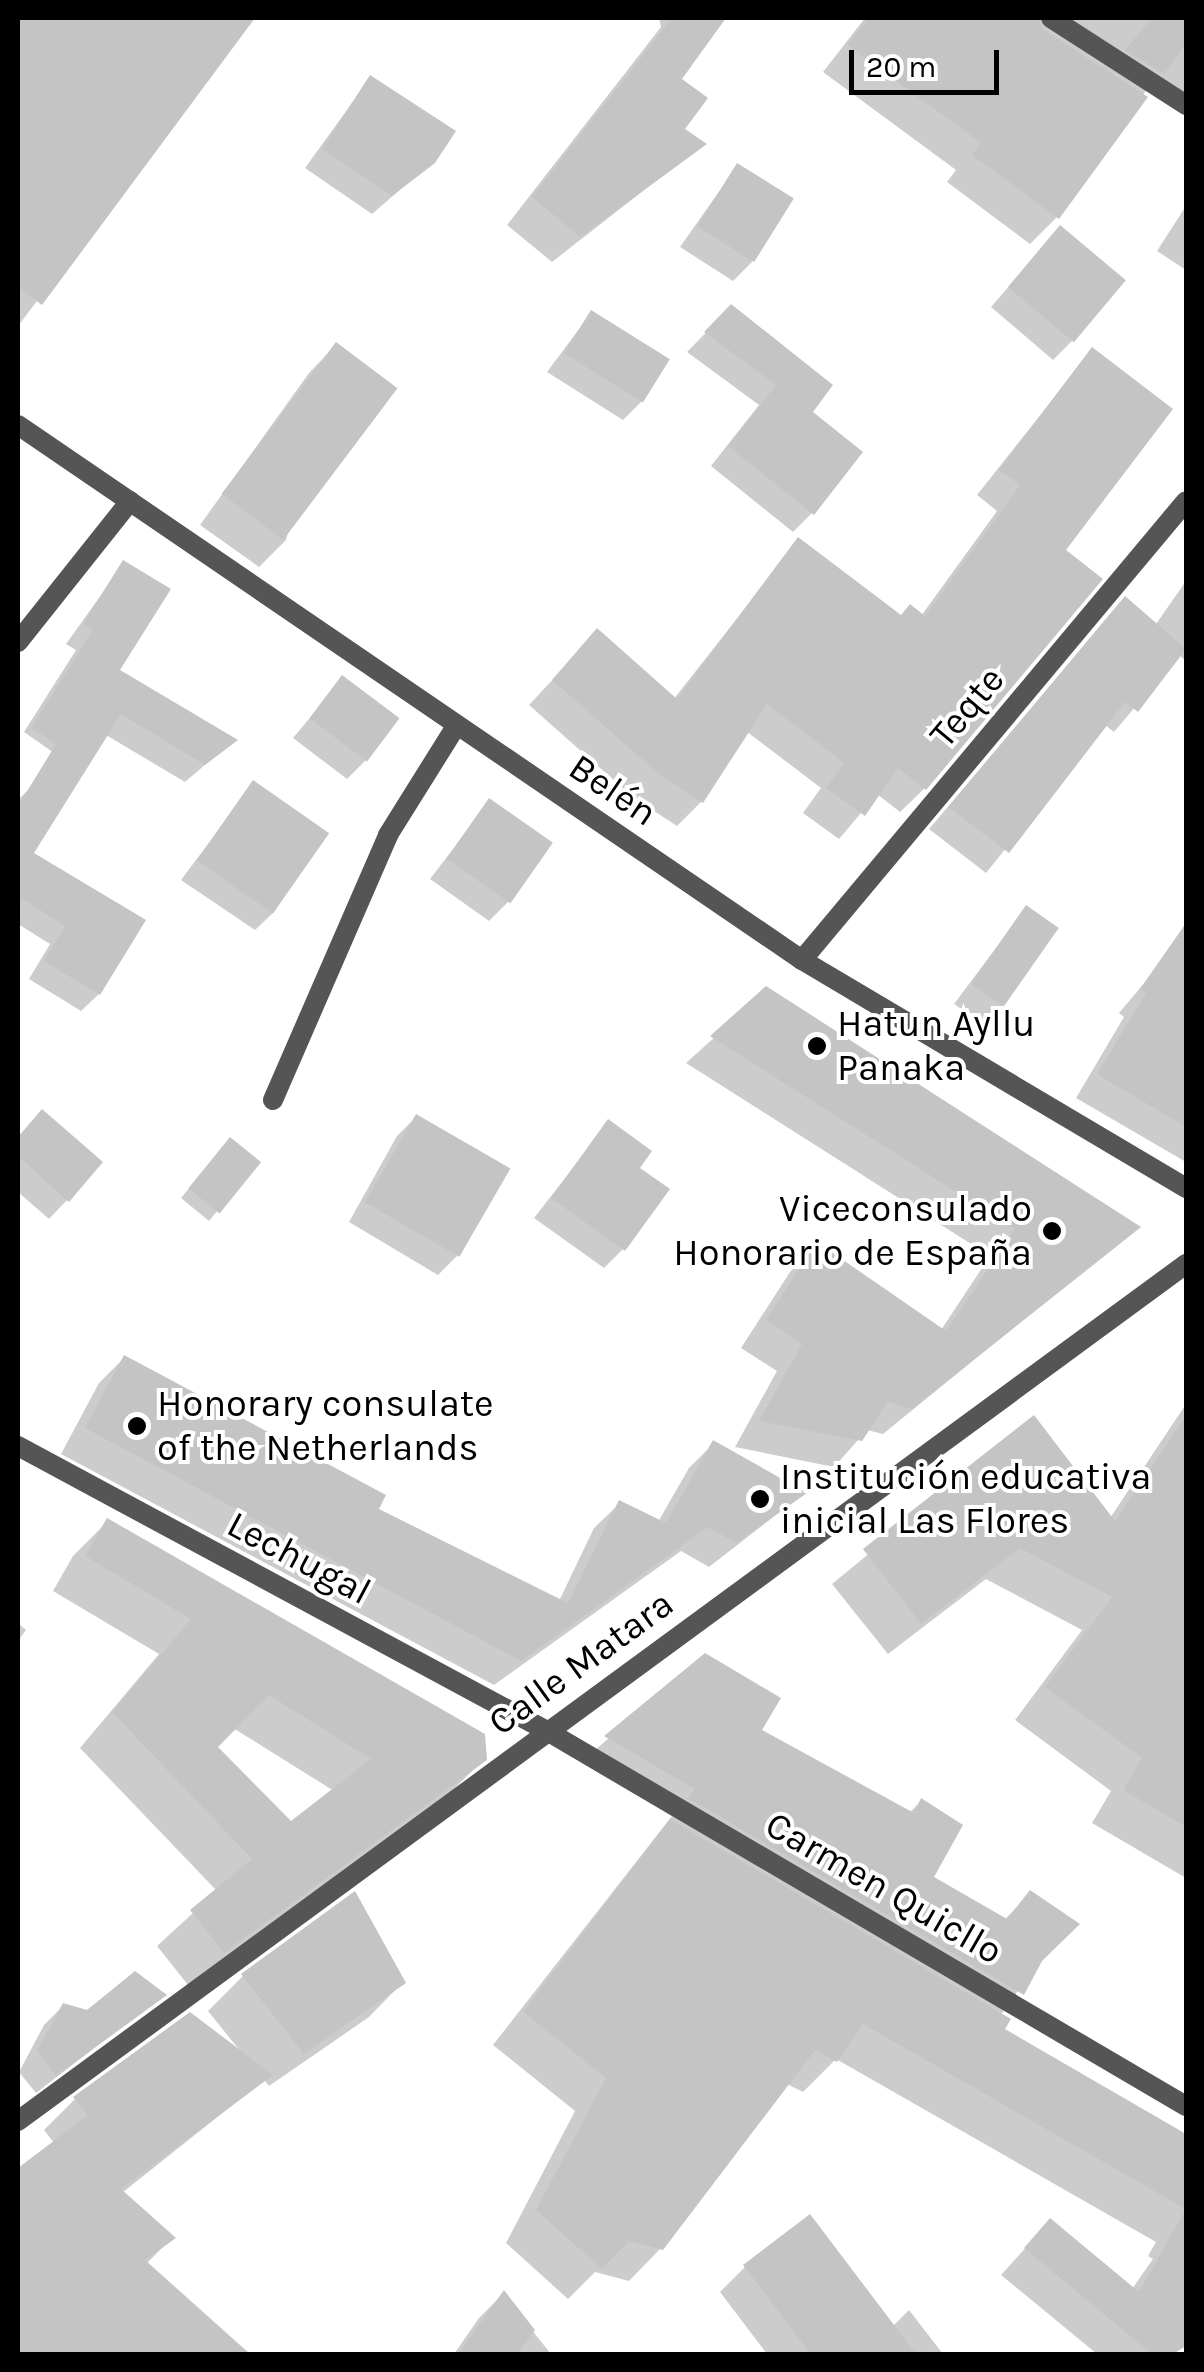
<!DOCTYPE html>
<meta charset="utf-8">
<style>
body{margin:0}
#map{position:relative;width:1204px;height:2372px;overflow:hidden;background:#fff;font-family:Karla,sans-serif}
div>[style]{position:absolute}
.shadow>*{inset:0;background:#0003}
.building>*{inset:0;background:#c4c4c4;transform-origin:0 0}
.lane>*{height:20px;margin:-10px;padding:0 10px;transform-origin:10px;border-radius:10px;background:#555}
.street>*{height:20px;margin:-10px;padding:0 10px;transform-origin:10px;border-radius:10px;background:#555}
.dots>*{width:28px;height:28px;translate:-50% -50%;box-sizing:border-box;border:5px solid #fff;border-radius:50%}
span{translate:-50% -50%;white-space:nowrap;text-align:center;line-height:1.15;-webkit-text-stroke:8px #fff;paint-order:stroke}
.street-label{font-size:38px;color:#000}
.poi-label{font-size:38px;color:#000}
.left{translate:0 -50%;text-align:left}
.right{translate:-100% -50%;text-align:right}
.frame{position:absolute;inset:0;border:20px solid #000;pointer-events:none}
.scale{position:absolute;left:849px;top:50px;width:150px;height:45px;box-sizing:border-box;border:5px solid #000;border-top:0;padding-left:12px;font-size:30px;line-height:35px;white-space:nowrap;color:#000;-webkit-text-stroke:8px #fff;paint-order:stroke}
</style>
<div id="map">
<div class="shadow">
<div style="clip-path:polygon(18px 18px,252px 18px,18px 326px)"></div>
<div style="clip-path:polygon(659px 18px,723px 18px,679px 79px,681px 130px,703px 144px,552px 262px,507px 225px,661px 27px)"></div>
<div style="clip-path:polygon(865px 18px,1186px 18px,1186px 115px,1150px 85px,1057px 217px,1030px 244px,947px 182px,956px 170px,823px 72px)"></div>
<div style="clip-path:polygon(370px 78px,433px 161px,372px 214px,305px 168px)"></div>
<div style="clip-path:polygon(737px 166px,752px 262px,733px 281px,680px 247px)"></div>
<div style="clip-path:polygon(1186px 206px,1186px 270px,1157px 251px)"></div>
<div style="clip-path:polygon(1060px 228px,1072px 341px,1053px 360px,991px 307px)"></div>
<div style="clip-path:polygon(731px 307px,809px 412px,812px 513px,793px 532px,711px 466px,759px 405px,687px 352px)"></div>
<div style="clip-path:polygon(591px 313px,642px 401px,623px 420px,547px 372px)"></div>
<div style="clip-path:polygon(336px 345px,286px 540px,259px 567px,200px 525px,309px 373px)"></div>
<div style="clip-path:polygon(1092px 350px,1063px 550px,925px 788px,900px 812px,877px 794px,839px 839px,803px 813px,821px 788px,746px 731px,702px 801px,677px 826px,634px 798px,529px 705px,597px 632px,673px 700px,798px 541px,900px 618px,921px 616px,997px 511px,977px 495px)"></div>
<div style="clip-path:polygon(124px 563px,116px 671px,234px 740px,185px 782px,106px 735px,77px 769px,24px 732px,76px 650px,66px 644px)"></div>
<div style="clip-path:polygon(1186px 581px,1186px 661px,1179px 655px,1114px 732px,1105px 725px,986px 873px,929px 829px,1125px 599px,1156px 624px)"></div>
<div style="clip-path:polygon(343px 678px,366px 760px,347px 779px,293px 738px)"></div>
<div style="clip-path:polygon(253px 784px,274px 912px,255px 930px,181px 880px)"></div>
<div style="clip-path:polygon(33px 785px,31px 854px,99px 994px,81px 1011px,29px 979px,50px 944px,18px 924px,18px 800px)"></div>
<div style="clip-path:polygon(490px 801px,508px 902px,489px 921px,430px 879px)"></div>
<div style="clip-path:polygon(1026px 908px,1003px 1005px,984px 1024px,954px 1004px)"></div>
<div style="clip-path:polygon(1167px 956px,1186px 970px,1186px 1162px,1076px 1098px,1124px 1017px,1119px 1013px)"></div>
<div style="clip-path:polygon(767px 990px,1137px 1227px,883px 1434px,867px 1430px,834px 1467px,735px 1447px,777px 1371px,741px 1348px,790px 1272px,817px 1245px,941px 1330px,990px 1256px,686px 1063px)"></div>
<div style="clip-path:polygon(42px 1112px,67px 1200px,49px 1219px,18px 1192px,18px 1137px)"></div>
<div style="clip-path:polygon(416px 1117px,457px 1256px,438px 1275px,349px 1222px,397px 1136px)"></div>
<div style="clip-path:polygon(608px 1123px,636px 1168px,623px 1249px,604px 1268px,534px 1218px)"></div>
<div style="clip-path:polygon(221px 1149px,257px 1162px,209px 1221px,181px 1198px)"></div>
<div style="clip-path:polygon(124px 1358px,375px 1510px,559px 1601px,594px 1528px,620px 1503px,658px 1522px,689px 1468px,714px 1443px,803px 1494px,709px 1567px,681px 1551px,494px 1685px,61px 1454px,99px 1383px)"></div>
<div style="clip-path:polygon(1186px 1404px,1186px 1878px,1092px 1823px,1111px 1791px,1015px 1720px,1082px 1630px,986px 1579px,888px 1654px,832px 1584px,1034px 1418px,1110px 1518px)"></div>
<div style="clip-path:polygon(evenodd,107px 1522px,484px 1759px,449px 1794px,188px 1985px,157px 1946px,217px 1891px,80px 1748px,159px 1654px,53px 1591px,73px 1556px,107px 1522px,233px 1728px,334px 1791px,291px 1824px,214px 1747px,233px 1728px)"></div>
<div style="clip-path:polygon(18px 1623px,26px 1630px,18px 1641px)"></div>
<div style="clip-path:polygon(705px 1656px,758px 1731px,909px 1813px,921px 1801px,930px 1878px,1004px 1920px,1031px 1893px,1040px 1960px,1000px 2016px,1002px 2030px,1186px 2136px,1186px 2334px,1172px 2354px,1097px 2354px,1001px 2275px,1050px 2221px,1132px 2289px,1153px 2259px,1148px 2256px,1156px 2242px,836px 2059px,803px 2092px,787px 2084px,661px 2248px,629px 2281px,595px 2272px,568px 2299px,506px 2243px,575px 2111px,493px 2045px,672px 1816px,581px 1762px)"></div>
<div style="clip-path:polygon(354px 1894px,403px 1982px,369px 2017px,269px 2086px,264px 2080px,122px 2193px,172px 2238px,146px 2264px,225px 2335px,208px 2354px,18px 2354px,18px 2171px,54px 2143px,44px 2130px,75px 2099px,241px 2052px,208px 2011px,243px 1976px)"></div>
<div style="clip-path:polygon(163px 1995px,36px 2093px,19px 2072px,44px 2025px,63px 2006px,87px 2013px)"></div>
<div style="clip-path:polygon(745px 2267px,892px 2327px,909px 2310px,943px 2354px,767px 2354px,720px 2292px)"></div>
<div style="clip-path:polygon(503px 2294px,551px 2354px,454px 2354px,479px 2318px)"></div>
</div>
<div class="building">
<div style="clip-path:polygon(18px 18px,255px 18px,42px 305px,18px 287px)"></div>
<div style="clip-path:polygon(672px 18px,726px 18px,682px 79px,708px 98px,685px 129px,707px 144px,580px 237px,532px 197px)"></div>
<div style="clip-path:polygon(869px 18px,1037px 18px,1044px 30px,1148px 97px,1059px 219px,972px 155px,981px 143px,847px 45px)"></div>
<div style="clip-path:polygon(1152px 18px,1186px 18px,1186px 43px,1164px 74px,1125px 50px)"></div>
<div style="clip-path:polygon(370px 75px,456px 131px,435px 163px,392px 196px,322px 149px)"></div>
<div style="left:737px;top:163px;width:67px;height:75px;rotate:32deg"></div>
<div style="left:1060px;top:225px;width:86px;height:81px;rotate:40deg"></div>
<div style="clip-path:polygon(731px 304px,833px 385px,813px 412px,863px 452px,814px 515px,728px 446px,776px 385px,704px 332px)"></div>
<div style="left:591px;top:310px;width:93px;height:51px;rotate:32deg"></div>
<div style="left:336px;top:342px;width:77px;height:190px;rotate:37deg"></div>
<div style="clip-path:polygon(1092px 347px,1173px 409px,1066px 550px,1103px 579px,926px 790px,898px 768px,865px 816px,826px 788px,844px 763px,767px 704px,703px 803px,659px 774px,552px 680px,597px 628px,677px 699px,798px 537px,901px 615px,910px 604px,925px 616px,1020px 485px,999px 470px)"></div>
<div style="clip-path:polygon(123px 560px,171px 589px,120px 670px,238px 740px,205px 765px,121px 714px,34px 853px,146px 920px,100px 995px,44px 961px,65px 926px,18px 896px,18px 806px,56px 744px,31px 728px,93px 630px,83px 624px)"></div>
<div style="clip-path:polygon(1125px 596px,1186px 649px,1138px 712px,1125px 702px,1009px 853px,948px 807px)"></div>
<div style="left:342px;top:675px;width:72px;height:54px;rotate:37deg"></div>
<div style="left:253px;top:780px;width:93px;height:98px;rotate:35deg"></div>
<div style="left:489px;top:798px;width:78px;height:74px;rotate:35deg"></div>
<div style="left:1026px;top:905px;width:40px;height:96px;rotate:35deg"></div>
<div style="clip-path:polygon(1186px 923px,1186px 1127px,1097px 1074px,1146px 993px,1140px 989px)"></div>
<div style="clip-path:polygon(766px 986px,1141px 1227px,912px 1409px,888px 1402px,862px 1441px,759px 1421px,802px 1344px,766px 1320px,817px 1242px,946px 1331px,1015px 1229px,710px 1036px)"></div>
<div style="clip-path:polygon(42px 1109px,103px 1162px,69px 1202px,18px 1156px,18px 1137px)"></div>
<div style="left:416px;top:1114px;width:109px;height:102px;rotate:30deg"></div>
<div style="clip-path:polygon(608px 1119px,652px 1151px,640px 1168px,670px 1189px,625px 1251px,551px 1198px)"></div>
<div style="left:230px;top:1137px;width:40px;height:66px;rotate:39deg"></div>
<div style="clip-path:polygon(124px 1355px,386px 1495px,379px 1509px,568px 1603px,619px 1500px,666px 1523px,713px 1440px,807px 1493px,736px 1543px,708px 1527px,521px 1661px,85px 1428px)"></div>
<div style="clip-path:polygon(1034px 1415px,1115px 1521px,1186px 1416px,1186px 1827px,1123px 1790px,1142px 1758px,1045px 1687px,1112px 1597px,1020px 1548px,921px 1624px,863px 1549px)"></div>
<div style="clip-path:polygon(evenodd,107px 1518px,485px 1734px,487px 1760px,224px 1953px,190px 1910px,252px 1859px,112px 1712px,191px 1619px,85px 1556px,107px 1518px,269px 1695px,371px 1759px,291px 1821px,218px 1747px,269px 1695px)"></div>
<div style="clip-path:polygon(705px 1653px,781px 1698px,762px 1730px,914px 1813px,921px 1798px,963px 1825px,934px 1877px,1007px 1919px,1030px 1890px,1080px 1924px,1042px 1961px,1024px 1995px,688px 1798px,695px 1789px,604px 1736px)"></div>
<div style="clip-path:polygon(670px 1819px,1011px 2019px,1005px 2029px,1186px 2134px,1186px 2209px,863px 2024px,837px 2062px,815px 2050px,663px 2250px,629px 2241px,602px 2269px,536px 2210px,606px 2078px,523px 2012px)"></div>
<div style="clip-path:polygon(355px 1891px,406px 1983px,304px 2054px,241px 1974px)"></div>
<div style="clip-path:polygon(135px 1971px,167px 1995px,56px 2076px,37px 2051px,63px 2003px,87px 2010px)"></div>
<div style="clip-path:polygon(190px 2012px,273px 2075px,121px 2189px,176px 2238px,145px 2260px,250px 2354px,18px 2354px,18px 2168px,88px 2115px,73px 2097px)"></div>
<div style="clip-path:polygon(1186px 2209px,1186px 2346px,1173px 2354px,1152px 2354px,1024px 2248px,1050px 2218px,1139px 2292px)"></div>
<div style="clip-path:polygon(810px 2214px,916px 2354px,811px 2354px,743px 2265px)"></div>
<div style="clip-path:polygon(504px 2290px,535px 2330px,517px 2354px,458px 2354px)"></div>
</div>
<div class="lane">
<div style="left:273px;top:1100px;width:289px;rotate:-66.5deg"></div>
<div style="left:388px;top:835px;width:128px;rotate:-58deg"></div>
</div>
<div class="street">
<div style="left:1051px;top:18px;width:161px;rotate:32.8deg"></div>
<div style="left:18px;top:425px;width:949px;rotate:34.31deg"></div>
<div style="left:802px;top:960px;width:447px;rotate:30.7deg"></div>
<div style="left:18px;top:642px;width:180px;rotate:-51.5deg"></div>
<div style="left:802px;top:960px;width:598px;rotate:-50.08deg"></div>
<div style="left:18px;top:1446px;width:601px;rotate:28.31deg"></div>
<div style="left:547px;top:1731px;width:741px;rotate:30.41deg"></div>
<div style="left:18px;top:2121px;width:1449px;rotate:-36.27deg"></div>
</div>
<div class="dots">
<div style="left:817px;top:1046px;background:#000"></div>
<div style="left:1052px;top:1231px;background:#000"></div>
<div style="left:137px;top:1426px;background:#000"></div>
<div style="left:760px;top:1499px;background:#000"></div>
</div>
<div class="street-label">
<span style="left:967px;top:707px;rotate:-50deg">Teqte</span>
<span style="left:613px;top:790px;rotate:34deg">Belén</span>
<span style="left:299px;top:1558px;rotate:28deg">Lechugal</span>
<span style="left:581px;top:1663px;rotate:-36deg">Calle Matara</span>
<span style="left:884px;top:1888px;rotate:30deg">Carmen Quicllo</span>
</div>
<div class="poi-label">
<span class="left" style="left:837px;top:1046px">Hatun Ayllu<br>Panaka</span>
<span class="right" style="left:1032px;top:1231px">Viceconsulado<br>Honorario de España</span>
<span class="left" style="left:157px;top:1426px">Honorary consulate<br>of the Netherlands</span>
<span class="left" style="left:780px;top:1499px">Institución educativa<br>inicial Las Flores</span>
</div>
<div class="frame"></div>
<div class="scale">20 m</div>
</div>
